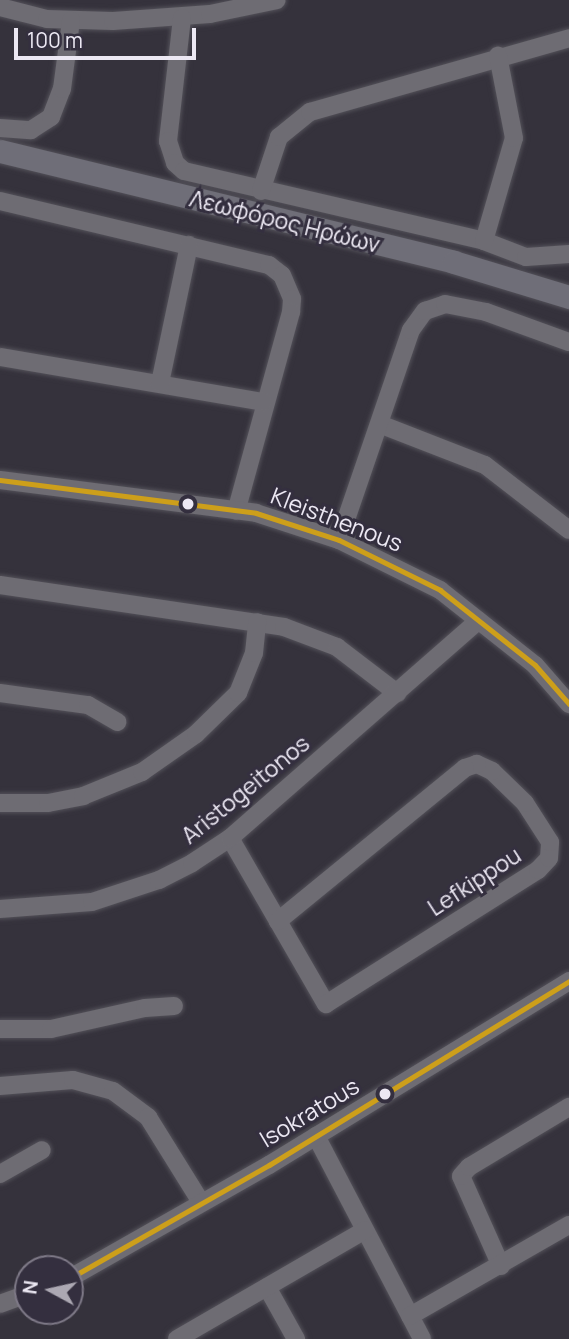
<!DOCTYPE html>
<meta charset="utf-8">
<style>
body{margin:0}
#map{position:relative;width:569px;height:1339px;overflow:hidden;background:#35323c;font-family:Manrope,sans-serif}
div>[style]{position:absolute}
.roads{filter:drop-shadow(0 0 2px #535159) drop-shadow(0 0 2px #535159)}
.minor>*{height:18px;margin:-9px;padding:0 9px;transform-origin:9px;border-radius:9px;background:#6e6c73}
.major>*{height:23px;margin:-11.5px;padding:0 11.5px;transform-origin:11.5px;border-radius:11.5px;background:#6f6e78}
.bus-1>*{height:5px;margin:-2.5px;padding:0 2.5px;transform-origin:2.5px;border-radius:2.5px;background:#cd9f1a}
.dots>*{width:19px;height:19px;translate:-50% -50%;box-sizing:border-box;border:4px solid #342f3f;border-radius:50%}
span{translate:-50% -50%;white-space:nowrap;text-align:center;line-height:1.15;-webkit-text-stroke:6px #342f3f;paint-order:stroke}
.street-label{font-size:23px;color:#ece8f3}
.north{position:absolute;left:14px;top:1255px;width:70px;height:70px;box-sizing:border-box;background:#342f3f;border:2px solid #7e7987;border-radius:50%;rotate:278deg;font-size:19px;font-weight:700;line-height:28px;text-align:center;color:#ece8f3}
.north::after{content:'';display:block;margin:auto;width:24px;height:32px;background:#aca8b3;clip-path:polygon(50% 0,100% 100%,50% 72%,0 100%)}
.scale{position:absolute;left:14px;top:28px;width:182px;height:32px;box-sizing:border-box;border:4px solid #ece8f3;border-top:0;padding-left:9px;font-size:21px;line-height:24px;white-space:nowrap;color:#ece8f3;-webkit-text-stroke:5px #342f3f;paint-order:stroke}
</style>
<div id="map">
<div class="roads">
<div class="minor">
<div style="left:0;top:7px;width:49px;rotate:14.3deg"></div>
<div style="left:47px;top:19px;width:66px;rotate:1.7deg"></div>
<div style="left:113px;top:21px;width:97px;rotate:-4.1deg"></div>
<div style="left:210px;top:14px;width:68px;rotate:-11.8deg"></div>
<div style="left:182px;top:18px;width:124px;rotate:96.5deg"></div>
<div style="left:168px;top:141px;width:23px;rotate:72deg"></div>
<div style="left:175px;top:163px;width:12px;rotate:42deg"></div>
<div style="left:184px;top:171px;width:308px;rotate:13.1deg"></div>
<div style="left:484px;top:241px;width:45px;rotate:20.9deg"></div>
<div style="left:526px;top:257px;width:43px;rotate:-4deg"></div>
<div style="left:0;top:128px;width:31px;rotate:4deg"></div>
<div style="left:31px;top:130px;width:24px;rotate:-33deg"></div>
<div style="left:51px;top:117px;width:30px;rotate:-69deg"></div>
<div style="left:62px;top:89px;width:69px;rotate:-82.5deg"></div>
<div style="left:261px;top:191px;width:57px;rotate:-71.6deg"></div>
<div style="left:279px;top:137px;width:40px;rotate:-39deg"></div>
<div style="left:310px;top:112px;width:269px;rotate:-15.9deg"></div>
<div style="left:0;top:201px;width:277px;rotate:13.4deg"></div>
<div style="left:269px;top:265px;width:16px;rotate:38deg"></div>
<div style="left:282px;top:275px;width:26px;rotate:67deg"></div>
<div style="left:292px;top:299px;width:13px;rotate:94deg"></div>
<div style="left:291px;top:312px;width:206px;rotate:105.4deg"></div>
<div style="left:484px;top:241px;width:107px;rotate:-73.8deg"></div>
<div style="left:514px;top:138px;width:84px;rotate:-101deg"></div>
<div style="left:0;top:357px;width:267px;rotate:9.7deg"></div>
<div style="left:160px;top:383px;width:141px;rotate:-78.1deg"></div>
<div style="left:382px;top:425px;width:110px;rotate:21.2deg"></div>
<div style="left:485px;top:465px;width:106px;rotate:37.7deg"></div>
<div style="left:0;top:480px;width:258px;rotate:7.3deg"></div>
<div style="left:256px;top:513px;width:87px;rotate:18deg"></div>
<div style="left:339px;top:540px;width:113px;rotate:26.3deg"></div>
<div style="left:440px;top:590px;width:121px;rotate:38.3deg"></div>
<div style="left:535px;top:665px;width:52px;rotate:48.9deg"></div>
<div style="left:339px;top:540px;width:222px;rotate:-71.1deg"></div>
<div style="left:411px;top:330px;width:24px;rotate:-54deg"></div>
<div style="left:425px;top:311px;width:21px;rotate:-19deg"></div>
<div style="left:445px;top:304px;width:42px;rotate:11deg"></div>
<div style="left:486px;top:312px;width:88px;rotate:19.9deg"></div>
<div style="left:0;top:585px;width:287px;rotate:8.4deg"></div>
<div style="left:284px;top:627px;width:57px;rotate:20.7deg"></div>
<div style="left:337px;top:647px;width:76px;rotate:37.5deg"></div>
<div style="left:0;top:693px;width:89px;rotate:7.8deg"></div>
<div style="left:88px;top:705px;width:34px;rotate:30deg"></div>
<div style="left:0;top:803px;width:48px"></div>
<div style="left:48px;top:803px;width:36px;rotate:-11deg"></div>
<div style="left:83px;top:796px;width:64px;rotate:-22.1deg"></div>
<div style="left:142px;top:772px;width:66px;rotate:-35.1deg"></div>
<div style="left:196px;top:734px;width:59px;rotate:-44.3deg"></div>
<div style="left:238px;top:693px;width:43px;rotate:-68.2deg"></div>
<div style="left:254px;top:653px;width:31px;rotate:-84deg"></div>
<div style="left:230px;top:838px;width:192px;rotate:60deg"></div>
<div style="left:326px;top:1004px;width:251px;rotate:-32.3deg"></div>
<div style="left:538px;top:870px;width:16px;rotate:-47deg"></div>
<div style="left:549px;top:858px;width:16px;rotate:-86deg"></div>
<div style="left:550px;top:842px;width:46px;rotate:-122.7deg"></div>
<div style="left:525px;top:803px;width:46px;rotate:-135.9deg"></div>
<div style="left:492px;top:771px;width:17px;rotate:-155deg"></div>
<div style="left:477px;top:764px;width:13px;rotate:162deg"></div>
<div style="left:465px;top:768px;width:242px;rotate:140.7deg"></div>
<div style="left:0;top:909px;width:92px;rotate:-4.4deg"></div>
<div style="left:92px;top:902px;width:71px;rotate:-18.2deg"></div>
<div style="left:159px;top:880px;width:37px;rotate:-27deg"></div>
<div style="left:192px;top:863px;width:45px;rotate:-33.3deg"></div>
<div style="left:230px;top:838px;width:330px;rotate:-41.2deg"></div>
<div style="left:0;top:1029px;width:51px"></div>
<div style="left:51px;top:1029px;width:96px;rotate:-12.6deg"></div>
<div style="left:145px;top:1008px;width:29px;rotate:-4deg"></div>
<div style="left:0;top:1086px;width:73px;rotate:-4.7deg"></div>
<div style="left:73px;top:1080px;width:41px;rotate:15.4deg"></div>
<div style="left:113px;top:1091px;width:44px;rotate:36.6deg"></div>
<div style="left:148px;top:1117px;width:100px;rotate:58.1deg"></div>
<div style="left:316px;top:1136px;width:229px;rotate:62.4deg"></div>
<div style="left:0;top:1174px;width:48px;rotate:-29.7deg"></div>
<div style="left:501px;top:1266px;width:98px;rotate:-114deg"></div>
<div style="left:461px;top:1176px;width:12px;rotate:-48deg"></div>
<div style="left:469px;top:1167px;width:117px;rotate:-31deg"></div>
<div style="left:70px;top:1278px;width:229px;rotate:-29.6deg"></div>
<div style="left:269px;top:1165px;width:352px;rotate:-31.5deg"></div>
<div style="left:267px;top:1287px;width:60px;rotate:60.9deg"></div>
<div style="left:0;top:1304px;width:30px;rotate:-20deg"></div>
<div style="left:410px;top:1316px;width:183px;rotate:-29.8deg"></div>
<div style="left:177px;top:1339px;width:217px;rotate:-30.1deg"></div>
</div>
<div class="major">
<div style="left:0;top:151px;width:467px;rotate:13.7deg"></div>
<div style="left:454px;top:262px;width:120px;rotate:16.9deg"></div>
</div>
</div>
<div class="bus-1">
<div style="left:0;top:480px;width:258px;rotate:7.3deg"></div>
<div style="left:256px;top:513px;width:87px;rotate:18deg"></div>
<div style="left:339px;top:540px;width:113px;rotate:26.3deg"></div>
<div style="left:440px;top:590px;width:121px;rotate:38.3deg"></div>
<div style="left:535px;top:665px;width:52px;rotate:48.9deg"></div>
<div style="left:70px;top:1278px;width:229px;rotate:-29.6deg"></div>
<div style="left:269px;top:1165px;width:352px;rotate:-31.5deg"></div>
</div>
<div class="dots">
<div style="left:188px;top:504px;background:#ece8f3"></div>
<div style="left:385px;top:1094px;background:#ece8f3"></div>
</div>
<div class="street-label">
<span style="left:285px;top:221px;rotate:14deg">Λεωφόρος Ηρώων</span>
<span style="left:337px;top:519px;rotate:21deg">Kleisthenous</span>
<span style="left:245px;top:789px;rotate:-39deg">Aristogeitonos</span>
<span style="left:474px;top:881px;rotate:-33deg">Lefkippou</span>
<span style="left:309px;top:1112px;rotate:-31deg">Isokratous</span>
</div>
<div class="north">N</div>
<div class="scale">100 m</div>
</div>
